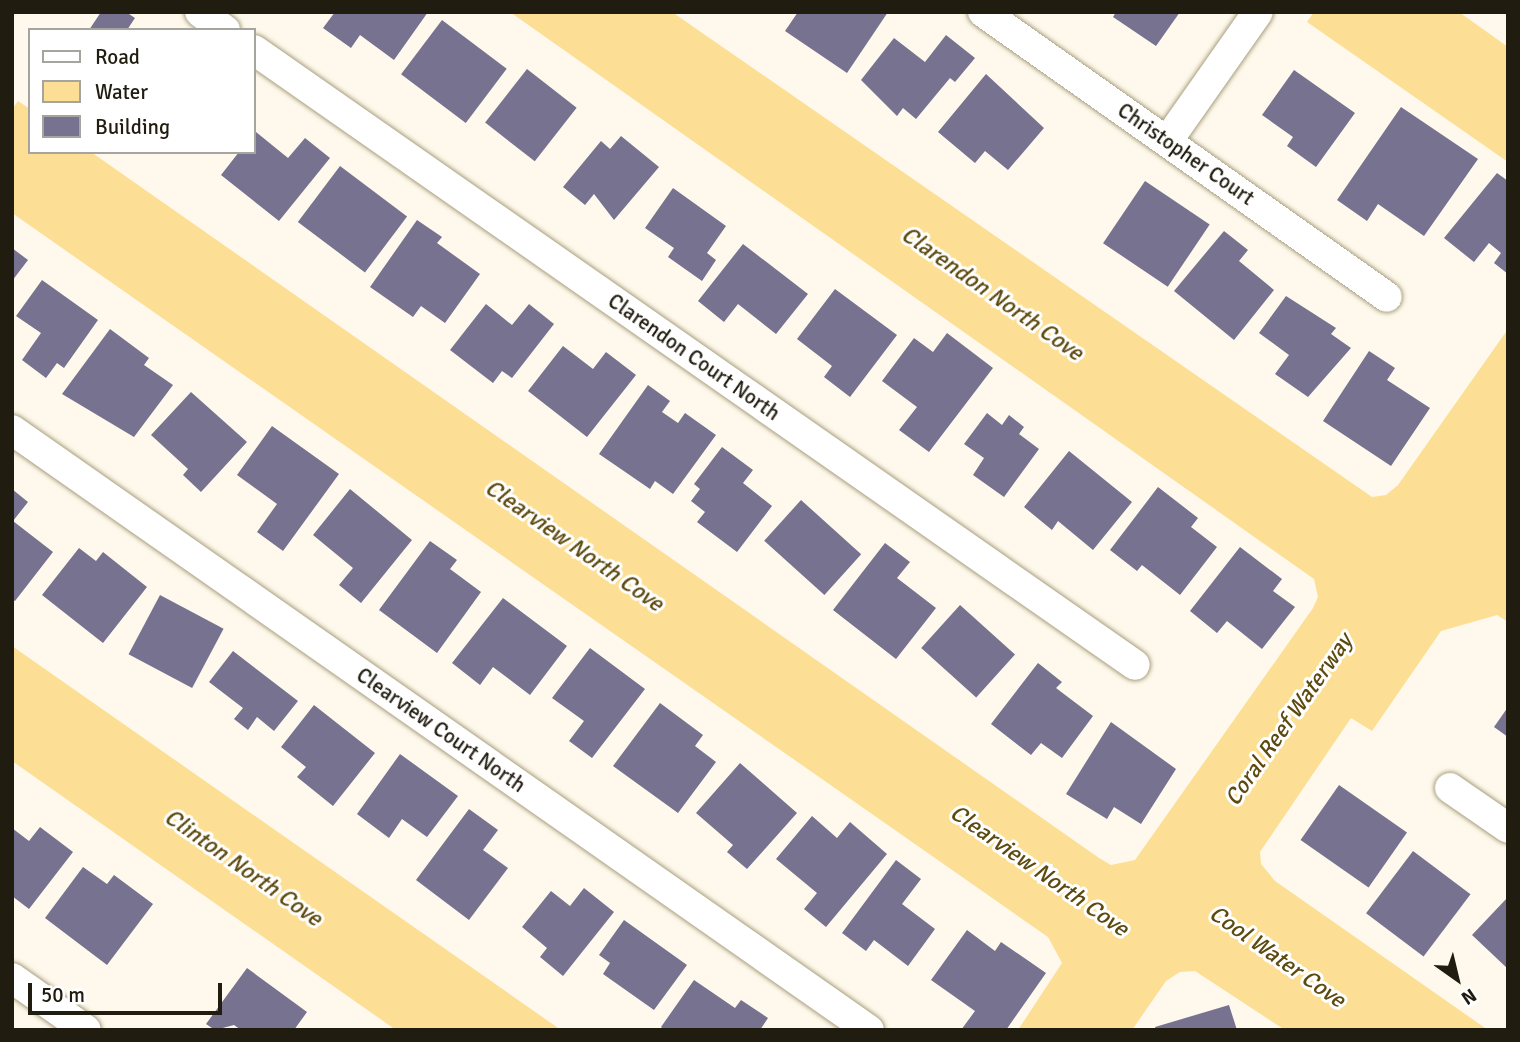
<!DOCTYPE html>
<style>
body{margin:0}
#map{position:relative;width:1520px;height:1042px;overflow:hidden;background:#fef9ec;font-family:Signika,sans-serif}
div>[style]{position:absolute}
.water>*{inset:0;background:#fcdf94}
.building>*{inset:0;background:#76728f;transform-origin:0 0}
.roads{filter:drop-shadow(0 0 2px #a99e7f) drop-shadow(0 0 2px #a99e7f)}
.minor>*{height:30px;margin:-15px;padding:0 15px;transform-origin:15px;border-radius:15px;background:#fff}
span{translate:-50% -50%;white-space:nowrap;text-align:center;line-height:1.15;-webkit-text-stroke:6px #fff;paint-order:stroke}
.street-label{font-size:21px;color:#211c10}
.water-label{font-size:23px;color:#5d4a0f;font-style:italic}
.frame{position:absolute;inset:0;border:14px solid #211c10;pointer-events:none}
.legend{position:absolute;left:28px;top:28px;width:228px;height:126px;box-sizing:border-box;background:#fff;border:2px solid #a6a49f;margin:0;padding:9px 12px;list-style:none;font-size:21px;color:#211c10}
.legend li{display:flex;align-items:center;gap:14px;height:35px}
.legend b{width:35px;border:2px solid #a6a49f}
.north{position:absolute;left:1422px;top:944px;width:70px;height:70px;-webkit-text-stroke:5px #fff;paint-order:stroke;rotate:146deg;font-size:19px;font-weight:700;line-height:28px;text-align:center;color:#211c10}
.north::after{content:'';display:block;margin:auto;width:24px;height:32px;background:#211c10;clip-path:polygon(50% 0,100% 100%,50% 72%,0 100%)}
.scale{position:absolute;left:28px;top:983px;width:194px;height:32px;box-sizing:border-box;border:4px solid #211c10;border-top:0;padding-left:9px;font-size:21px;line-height:24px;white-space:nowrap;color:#211c10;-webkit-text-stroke:5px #fff;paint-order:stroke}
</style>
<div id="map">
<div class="water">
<div style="clip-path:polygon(510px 12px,672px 12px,1372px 497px,1386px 495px,1398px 485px,1508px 329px,1508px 622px,1497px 615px,1441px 631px,1372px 731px,1351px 718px,1260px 852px,1261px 864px,1275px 881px,1488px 1030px,1285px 1030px,1195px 971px,1180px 972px,1166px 981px,1132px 1030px,1018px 1030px,1062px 963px,1048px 937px,12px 213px,12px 109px,18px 101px,30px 109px,30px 152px,91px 152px,1099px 858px,1111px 865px,1135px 860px,1313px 608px,1318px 597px,1314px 579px)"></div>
<div style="clip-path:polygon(1314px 12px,1459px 12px,1508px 47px,1508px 162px,1307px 22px)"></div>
<div style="clip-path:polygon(12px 646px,561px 1030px,396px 1030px,12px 761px)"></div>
</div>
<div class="building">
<div style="clip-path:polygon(101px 12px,126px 12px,135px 18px,127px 30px,89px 30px)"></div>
<div style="clip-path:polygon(335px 12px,428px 12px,394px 60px,360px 35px,351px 48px,323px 28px)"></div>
<div style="clip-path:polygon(798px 12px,888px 12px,847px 73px,785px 31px)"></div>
<div style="clip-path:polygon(1116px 12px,1180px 12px,1156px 46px,1113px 17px)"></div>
<div style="left:442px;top:20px;width:81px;height:68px;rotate:37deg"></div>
<div style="clip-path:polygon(946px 35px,975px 58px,955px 82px,950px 78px,916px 119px,903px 108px,897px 116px,861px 80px,894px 38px,925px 62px)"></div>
<div style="left:527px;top:69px;width:63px;height:68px;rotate:38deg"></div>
<div style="clip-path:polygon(1294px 70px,1355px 113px,1316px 167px,1287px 146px,1293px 137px,1262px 115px)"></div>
<div style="clip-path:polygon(986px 74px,1044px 128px,1008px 170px,985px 151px,975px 163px,938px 132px)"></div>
<div style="clip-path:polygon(1401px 107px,1478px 159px,1424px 236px,1378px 204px,1367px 221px,1337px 200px)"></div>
<div style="clip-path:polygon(256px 132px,288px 158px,305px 138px,330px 158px,279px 221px,221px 175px,239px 152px,254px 152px)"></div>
<div style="clip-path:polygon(621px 136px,659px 167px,614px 220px,594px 194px,585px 205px,563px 187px,601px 141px,610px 149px)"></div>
<div style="left:340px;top:166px;width:84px;height:70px;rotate:37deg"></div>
<div style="clip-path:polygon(1497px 173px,1508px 181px,1508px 274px,1494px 263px,1501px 253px,1489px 243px,1474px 262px,1444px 238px)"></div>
<div style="left:1145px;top:181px;width:78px;height:75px;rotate:34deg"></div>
<div style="clip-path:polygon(673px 188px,726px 226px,707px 253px,716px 260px,702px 281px,668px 257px,674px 248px,645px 228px)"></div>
<div style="clip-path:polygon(417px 220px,442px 237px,437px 243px,480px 274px,445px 323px,421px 306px,413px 317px,370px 287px)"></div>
<div style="clip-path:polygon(1224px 231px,1248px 250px,1239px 261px,1274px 290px,1234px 340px,1174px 291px)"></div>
<div style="clip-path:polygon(743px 244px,808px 294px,776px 334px,738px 304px,724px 322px,698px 301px)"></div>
<div style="clip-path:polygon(12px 248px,28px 260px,12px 281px)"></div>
<div style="clip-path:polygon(42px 280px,98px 320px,64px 368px,57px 363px,46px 378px,22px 360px,41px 333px,16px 316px)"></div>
<div style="clip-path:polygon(835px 289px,897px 335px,850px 397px,824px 377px,832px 366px,797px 339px)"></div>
<div style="clip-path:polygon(1286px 296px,1336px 328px,1331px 334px,1351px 348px,1308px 397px,1275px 374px,1289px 355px,1259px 333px)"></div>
<div style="clip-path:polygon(486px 304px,512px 325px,529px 304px,554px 324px,512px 378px,502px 371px,493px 383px,450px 350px)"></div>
<div style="clip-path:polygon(110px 329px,149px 358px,144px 365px,173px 385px,134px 437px,62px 394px)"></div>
<div style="clip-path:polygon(947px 333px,993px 368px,929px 452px,899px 430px,917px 407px,882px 381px,914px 338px,933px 352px)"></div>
<div style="clip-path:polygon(563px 346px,593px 369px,606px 352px,636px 375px,587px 437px,528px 391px)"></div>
<div style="clip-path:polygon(1369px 351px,1395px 368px,1387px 380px,1430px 408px,1391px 466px,1323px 421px)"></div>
<div style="clip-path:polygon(648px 385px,670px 401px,662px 412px,678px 423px,685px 413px,716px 435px,673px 494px,655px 481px,650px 489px,599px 454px)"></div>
<div style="clip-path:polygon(191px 392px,247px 442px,201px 492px,183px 475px,188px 469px,151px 435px)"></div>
<div style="clip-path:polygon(987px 413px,1002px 425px,1009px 415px,1024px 427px,1019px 434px,1039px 449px,1004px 497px,973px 475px,984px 458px,964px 444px)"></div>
<div style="clip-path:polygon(272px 426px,339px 474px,283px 551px,257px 532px,277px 504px,237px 475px)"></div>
<div style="clip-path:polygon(722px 447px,753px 470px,743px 483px,772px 506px,737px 552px,697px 522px,705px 512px,691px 501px,700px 489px,694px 484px)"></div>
<div style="clip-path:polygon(1069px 451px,1132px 502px,1093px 550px,1058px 521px,1052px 530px,1024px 507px)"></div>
<div style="clip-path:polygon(1158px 487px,1198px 518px,1191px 527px,1217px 547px,1180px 595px,1142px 565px,1137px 571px,1110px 550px)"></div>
<div style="clip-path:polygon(12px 489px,28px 502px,13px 521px,53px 552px,15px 601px,12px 599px)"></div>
<div style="clip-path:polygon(350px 489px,412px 540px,361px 603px,339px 585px,353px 568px,313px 535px)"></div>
<div style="left:801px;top:500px;width:81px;height:55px;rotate:42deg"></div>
<div style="clip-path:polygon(430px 541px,457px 560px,450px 569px,481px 592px,437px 653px,379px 610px)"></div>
<div style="clip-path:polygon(885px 543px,910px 562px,897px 578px,936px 608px,896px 659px,833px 610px)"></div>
<div style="clip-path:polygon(1240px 547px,1282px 579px,1273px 591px,1295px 607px,1262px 649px,1227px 621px,1217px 633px,1190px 611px)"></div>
<div style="clip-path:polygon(79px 548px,96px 561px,103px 552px,147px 587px,103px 643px,42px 595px)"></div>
<div style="left:160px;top:595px;width:72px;height:67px;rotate:28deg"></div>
<div style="clip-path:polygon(503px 598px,567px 646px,530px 695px,493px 667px,480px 685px,452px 663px)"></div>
<div style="left:960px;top:605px;width:74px;height:58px;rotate:42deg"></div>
<div style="clip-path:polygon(590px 648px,645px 689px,592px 758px,569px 741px,584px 721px,552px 698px)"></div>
<div style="clip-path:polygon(233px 651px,298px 701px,274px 731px,257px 717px,248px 730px,234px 719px,243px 708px,209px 682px)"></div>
<div style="clip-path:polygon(1038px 663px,1062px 682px,1056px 688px,1093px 716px,1062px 758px,1041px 743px,1031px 755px,991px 724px)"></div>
<div style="clip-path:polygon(660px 703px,703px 735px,695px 746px,716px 762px,678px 813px,613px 766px)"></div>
<div style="clip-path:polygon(314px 705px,375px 753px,333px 806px,297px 777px,306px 767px,281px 747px)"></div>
<div style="clip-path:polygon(1508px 707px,1508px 737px,1494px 727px)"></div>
<div style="clip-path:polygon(1111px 722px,1176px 769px,1141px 824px,1114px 807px,1107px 819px,1066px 794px)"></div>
<div style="clip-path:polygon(400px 754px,458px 796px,427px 837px,402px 819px,389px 838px,357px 814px)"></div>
<div style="clip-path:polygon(740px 763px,797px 813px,747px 869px,727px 852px,733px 845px,696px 813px)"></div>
<div style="left:1339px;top:785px;width:83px;height:67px;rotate:35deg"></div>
<div style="clip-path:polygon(469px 809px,498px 830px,483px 850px,508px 868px,469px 920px,416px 880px)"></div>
<div style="clip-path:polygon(812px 816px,837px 838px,850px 822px,887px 854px,826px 927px,804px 909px,817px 893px,776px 859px)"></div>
<div style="clip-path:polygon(40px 827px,73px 852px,29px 909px,12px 896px,12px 828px,29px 841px)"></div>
<div style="left:1413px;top:851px;width:72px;height:78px;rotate:37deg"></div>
<div style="clip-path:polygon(896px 860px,921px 879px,902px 904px,935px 929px,908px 966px,874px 940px,866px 951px,842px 933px)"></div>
<div style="clip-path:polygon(83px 867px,107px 884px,114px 875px,153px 904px,107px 965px,45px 918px)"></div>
<div style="clip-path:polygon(584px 888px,614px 912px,563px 976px,540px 957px,547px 948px,522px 927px,551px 891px,570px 906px)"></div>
<div style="clip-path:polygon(1508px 897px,1508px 969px,1472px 935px)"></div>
<div style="clip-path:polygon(624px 920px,687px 965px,654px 1010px,603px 974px,610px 963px,599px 955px)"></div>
<div style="clip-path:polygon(967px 930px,995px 951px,1001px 942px,1046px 973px,1006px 1030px,961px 1030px,975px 1011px,931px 980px)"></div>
<div style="clip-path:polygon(247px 968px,307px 1012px,294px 1030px,241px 1030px,234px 1025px,215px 1030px,206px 1024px)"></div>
<div style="clip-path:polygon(694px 980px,735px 1008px,741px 1000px,768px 1018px,760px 1030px,664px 1030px,661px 1027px)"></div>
<div style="clip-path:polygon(1229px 1005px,1237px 1030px,1156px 1030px,1155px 1027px)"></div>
</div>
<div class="roads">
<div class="minor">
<div style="left:200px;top:12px;width:31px;rotate:36deg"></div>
<div style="left:983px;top:12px;width:494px;rotate:35.2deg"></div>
<div style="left:254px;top:50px;width:1074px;rotate:34.92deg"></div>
<div style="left:1168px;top:140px;width:156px;rotate:-54.9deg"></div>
<div style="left:12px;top:430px;width:1046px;rotate:35deg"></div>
<div style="left:1450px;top:788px;width:70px;rotate:34.6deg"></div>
<div style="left:12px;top:978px;width:90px;rotate:35.1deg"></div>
</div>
</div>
<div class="street-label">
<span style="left:1186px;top:154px;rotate:35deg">Christopher Court</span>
<span style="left:694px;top:357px;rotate:35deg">Clarendon Court North</span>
<span style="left:441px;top:730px;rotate:35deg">Clearview Court North</span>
</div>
<div class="water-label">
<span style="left:992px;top:294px;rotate:35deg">Clarendon North Cove</span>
<span style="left:574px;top:546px;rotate:35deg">Clearview North Cove</span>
<span style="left:1289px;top:720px;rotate:-55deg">Coral Reef Waterway</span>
<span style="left:243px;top:868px;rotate:35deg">Clinton North Cove</span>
<span style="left:1039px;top:871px;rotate:35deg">Clearview North Cove</span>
<span style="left:1277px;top:957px;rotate:35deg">Cool Water Cove</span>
</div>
<div class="frame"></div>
<ul class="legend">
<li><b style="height:9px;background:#fff"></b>Road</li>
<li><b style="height:19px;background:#fcdf94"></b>Water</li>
<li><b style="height:19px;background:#76728f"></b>Building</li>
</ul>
<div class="north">N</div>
<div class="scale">50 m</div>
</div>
